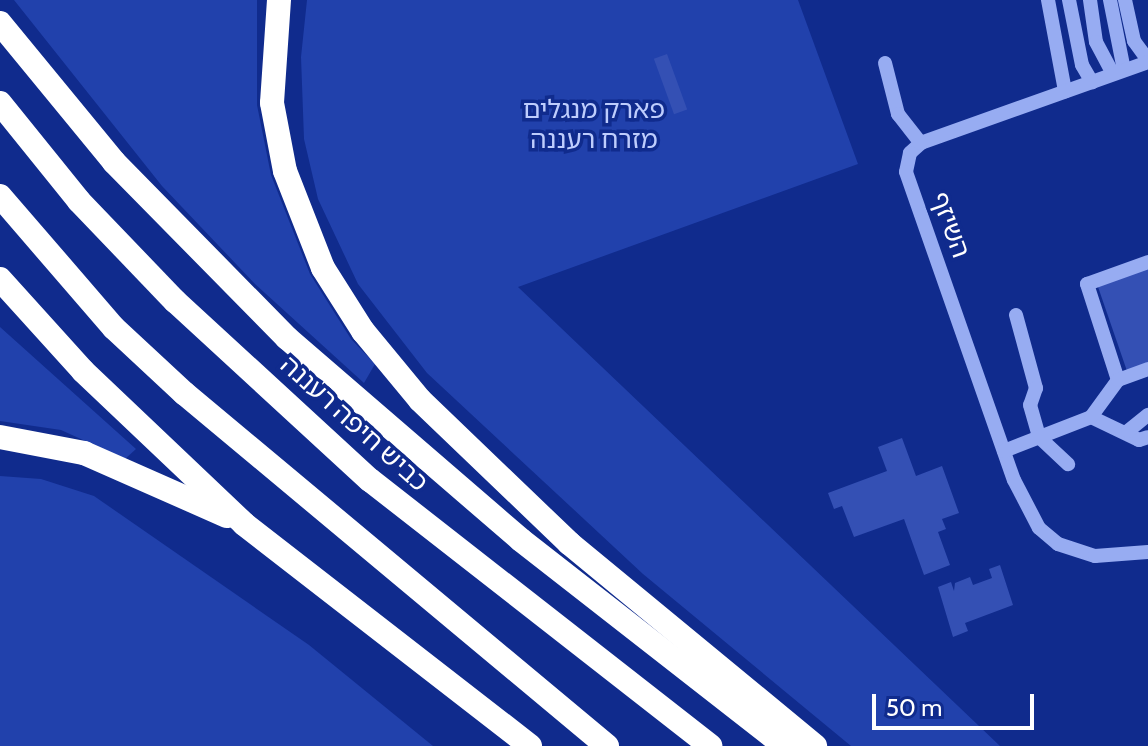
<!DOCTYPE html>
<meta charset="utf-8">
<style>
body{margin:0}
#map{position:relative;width:1148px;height:746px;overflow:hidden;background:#102b8d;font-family:Cabin,"Noto Sans Hebrew",sans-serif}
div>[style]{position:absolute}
.green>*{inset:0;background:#2141ac}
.building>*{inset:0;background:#3450b4;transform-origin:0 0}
.minor>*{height:14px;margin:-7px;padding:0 7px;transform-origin:7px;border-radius:7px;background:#97acf2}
.highway>*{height:24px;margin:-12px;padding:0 12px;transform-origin:12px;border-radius:12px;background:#fff}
span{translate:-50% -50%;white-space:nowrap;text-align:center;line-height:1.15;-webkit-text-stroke:7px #102b8d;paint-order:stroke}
.park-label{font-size:26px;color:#becdfd}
.street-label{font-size:26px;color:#fff}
.scale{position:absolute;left:872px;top:694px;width:162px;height:36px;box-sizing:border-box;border:4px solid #fff;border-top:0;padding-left:10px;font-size:24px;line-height:28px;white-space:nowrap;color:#fff;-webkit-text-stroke:6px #102b8d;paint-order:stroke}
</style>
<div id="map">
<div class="green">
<div style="clip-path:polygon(14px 0,257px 0,257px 105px,271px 175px,310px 274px,351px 339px,375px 364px,364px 383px,255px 284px,162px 186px)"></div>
<div style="clip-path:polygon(307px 0,798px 0,858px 164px,518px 287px,1000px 746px,851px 746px,643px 574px,427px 373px,358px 284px,318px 199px,304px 139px,301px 57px)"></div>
<div style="clip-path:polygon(0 327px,136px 449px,125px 459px,61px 430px,0 421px)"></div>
<div style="clip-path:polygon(0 476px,41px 479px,94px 496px,309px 645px,433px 746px,0 746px)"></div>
</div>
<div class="building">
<div style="left:667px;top:54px;width:59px;height:14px;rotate:70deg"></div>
<div style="clip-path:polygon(1148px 266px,1148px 364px,1127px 371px,1097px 284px)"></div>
<div style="clip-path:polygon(902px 438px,916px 476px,942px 466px,959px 513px,942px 519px,946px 529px,938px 532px,950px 565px,924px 575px,904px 519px,854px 537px,842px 506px,834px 509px,828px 493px,887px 471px,878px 447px)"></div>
<div style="clip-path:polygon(1000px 565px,1013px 605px,965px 623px,968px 631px,953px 637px,938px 587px,951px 582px,954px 591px,955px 583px,970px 577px,973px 585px,992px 578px,989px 569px)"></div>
</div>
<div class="minor">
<div style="left:1048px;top:0;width:93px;rotate:79.4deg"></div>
<div style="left:1069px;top:0;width:66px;rotate:78.7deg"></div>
<div style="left:1082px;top:65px;width:20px;rotate:60deg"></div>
<div style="left:1090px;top:0;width:42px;rotate:81.9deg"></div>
<div style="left:1096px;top:42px;width:36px;rotate:62deg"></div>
<div style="left:1110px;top:0;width:71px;rotate:78.7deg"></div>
<div style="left:1125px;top:0;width:42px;rotate:77.6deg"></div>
<div style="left:1134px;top:41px;width:24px;rotate:54deg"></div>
<div style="left:1148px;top:62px;width:241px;rotate:160.4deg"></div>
<div style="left:921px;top:143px;width:15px;rotate:138deg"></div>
<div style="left:910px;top:153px;width:19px;rotate:102deg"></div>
<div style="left:906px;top:172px;width:326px;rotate:70.7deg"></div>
<div style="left:1014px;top:480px;width:54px;rotate:62.5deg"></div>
<div style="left:1039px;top:528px;width:25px;rotate:40deg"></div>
<div style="left:1058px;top:544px;width:39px;rotate:18deg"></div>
<div style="left:1095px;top:556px;width:53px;rotate:-4.3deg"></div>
<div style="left:885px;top:63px;width:53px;rotate:75.7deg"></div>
<div style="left:898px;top:114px;width:37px;rotate:52deg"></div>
<div style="left:1016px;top:315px;width:76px;rotate:74.7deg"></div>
<div style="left:1036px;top:388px;width:18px;rotate:109deg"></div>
<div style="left:1030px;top:405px;width:33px;rotate:74deg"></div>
<div style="left:1039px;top:437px;width:40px;rotate:43deg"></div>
<div style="left:1118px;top:380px;width:101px;rotate:-107.9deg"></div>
<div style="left:1087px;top:284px;width:65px;rotate:-19.8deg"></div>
<div style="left:1091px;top:417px;width:53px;rotate:25.6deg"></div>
<div style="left:1139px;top:440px;width:9px;rotate:-18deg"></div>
<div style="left:1128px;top:431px;width:26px;rotate:-39deg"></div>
<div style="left:1004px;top:451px;width:93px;rotate:-21.3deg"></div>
<div style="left:1091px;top:417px;width:46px;rotate:-53.9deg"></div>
<div style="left:1118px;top:380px;width:32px;rotate:-20deg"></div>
</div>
<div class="highway">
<div style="left:279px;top:0;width:103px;rotate:93.9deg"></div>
<div style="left:272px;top:103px;width:69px;rotate:79.2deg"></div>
<div style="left:285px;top:171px;width:104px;rotate:68.6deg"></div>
<div style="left:323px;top:268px;width:75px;rotate:57.6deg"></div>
<div style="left:363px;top:331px;width:89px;rotate:50.4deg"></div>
<div style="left:420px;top:400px;width:207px;rotate:43.8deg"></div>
<div style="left:569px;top:543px;width:319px;rotate:39.5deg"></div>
<div style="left:0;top:23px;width:180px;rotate:50.6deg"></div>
<div style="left:114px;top:162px;width:247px;rotate:45.5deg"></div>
<div style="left:287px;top:338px;width:309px;rotate:40.8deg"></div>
<div style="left:521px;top:540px;width:335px;rotate:38deg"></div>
<div style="left:0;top:103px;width:126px;rotate:51.1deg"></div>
<div style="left:79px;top:201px;width:139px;rotate:46.2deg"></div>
<div style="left:175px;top:301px;width:265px;rotate:42.6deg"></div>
<div style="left:370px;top:480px;width:432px;rotate:38deg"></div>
<div style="left:0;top:196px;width:174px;rotate:49.2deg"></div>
<div style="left:114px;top:328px;width:96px;rotate:42.9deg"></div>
<div style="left:184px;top:393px;width:551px;rotate:39.85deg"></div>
<div style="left:0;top:279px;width:124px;rotate:47.9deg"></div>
<div style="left:83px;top:371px;width:222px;rotate:43.5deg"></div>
<div style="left:244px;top:524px;width:362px;rotate:37.8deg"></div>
<div style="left:0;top:437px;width:86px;rotate:10.8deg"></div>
<div style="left:84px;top:453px;width:156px;rotate:23.8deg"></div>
</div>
<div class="park-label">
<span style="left:594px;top:125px">פארק מנגלים<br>מזרח רעננה</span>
</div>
<div class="street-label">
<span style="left:950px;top:225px;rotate:70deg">השיזף</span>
<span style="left:354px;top:424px;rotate:42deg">כביש חיפה רעננה</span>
</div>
<div class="scale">50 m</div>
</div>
